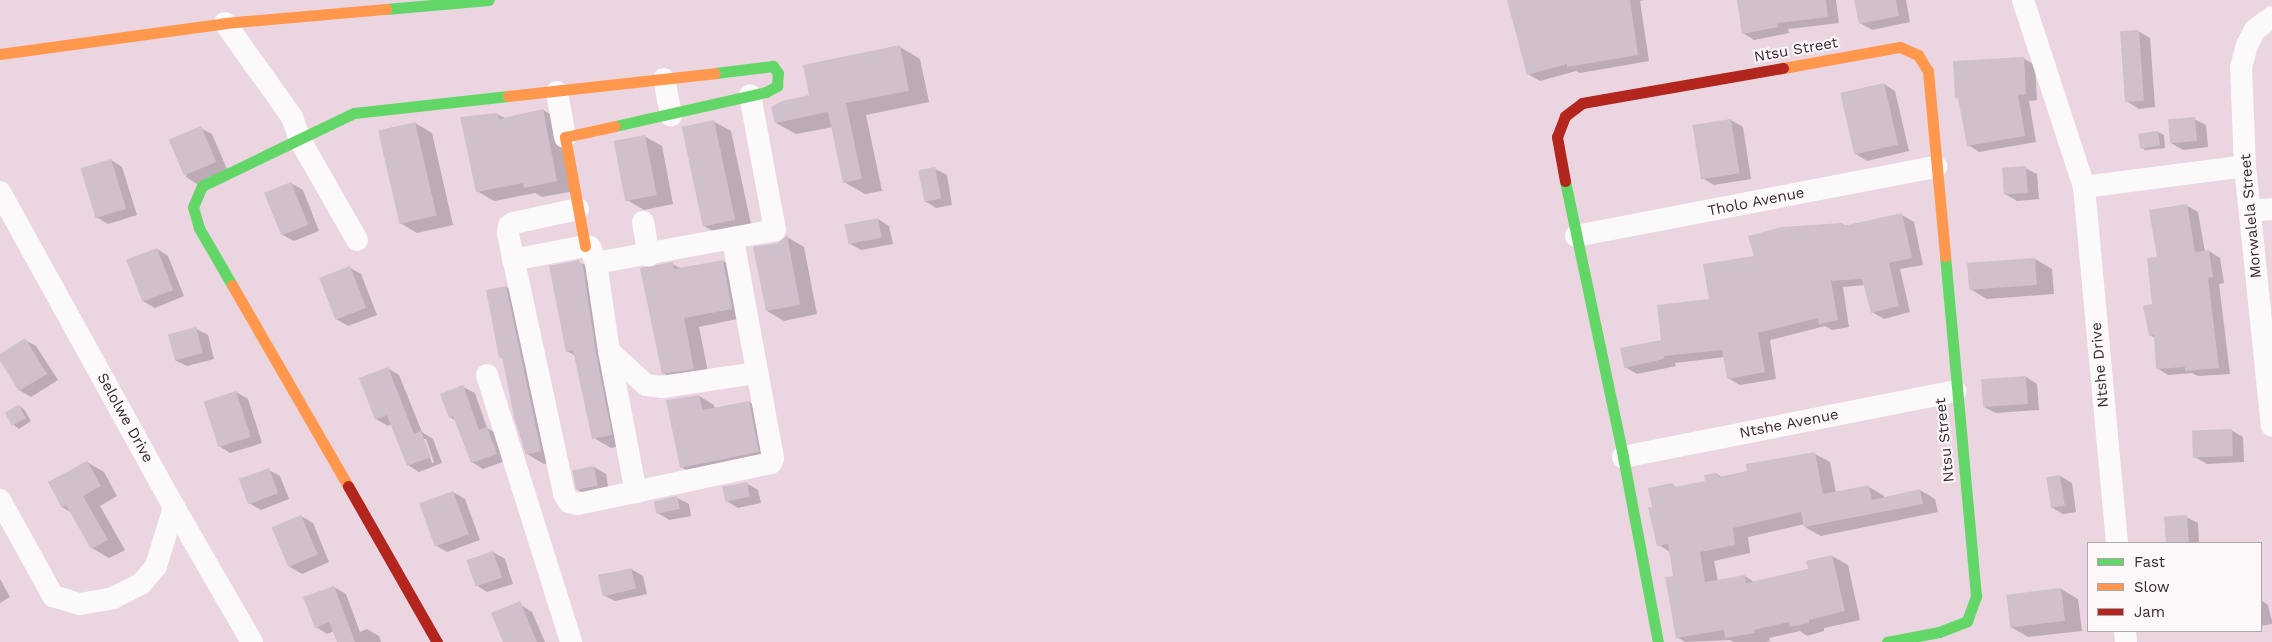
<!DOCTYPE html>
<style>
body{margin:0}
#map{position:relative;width:2272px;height:642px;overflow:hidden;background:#ebd5e1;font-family:"Work Sans",sans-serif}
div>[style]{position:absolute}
.shadow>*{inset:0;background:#0003}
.building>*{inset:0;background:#d0c0cc;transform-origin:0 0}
.street>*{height:22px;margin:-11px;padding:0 11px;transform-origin:11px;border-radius:11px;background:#fcf9fa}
.fast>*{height:11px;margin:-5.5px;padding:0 5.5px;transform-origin:5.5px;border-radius:5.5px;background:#63d668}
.slow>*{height:11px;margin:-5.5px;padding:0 5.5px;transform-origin:5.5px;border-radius:5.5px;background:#ff974d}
.jam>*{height:11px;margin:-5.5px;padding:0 5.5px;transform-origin:5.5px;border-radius:5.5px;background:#b3261e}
span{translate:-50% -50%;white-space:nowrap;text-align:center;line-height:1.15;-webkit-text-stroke:4px #fdf9fb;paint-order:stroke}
.street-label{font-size:15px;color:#372830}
.legend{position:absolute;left:2087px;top:542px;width:175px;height:90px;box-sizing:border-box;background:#fdf9fb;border:1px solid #aea5aa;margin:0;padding:6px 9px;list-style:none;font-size:15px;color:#372830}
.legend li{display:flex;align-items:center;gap:10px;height:25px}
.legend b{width:25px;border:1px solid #aea5aa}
</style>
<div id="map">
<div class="shadow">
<div style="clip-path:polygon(1512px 0,1644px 0,1640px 1px,1649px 61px,1580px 73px,1576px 71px,1540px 81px,1528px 74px)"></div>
<div style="clip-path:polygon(1738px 0,1836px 0,1839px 23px,1788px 29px,1789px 33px,1754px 40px,1743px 33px)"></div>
<div style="clip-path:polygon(1856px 0,1906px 0,1910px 22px,1872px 30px,1860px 23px)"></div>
<div style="clip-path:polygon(2138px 31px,2150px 38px,2155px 107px,2139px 109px,2128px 102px)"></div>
<div style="clip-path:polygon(900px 47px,920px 59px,929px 102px,866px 115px,882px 191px,865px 194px,844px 182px,833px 127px,796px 134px,776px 123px,810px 96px)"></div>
<div style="clip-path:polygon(2023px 58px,2035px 65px,2037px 100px,2029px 101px,2036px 142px,1979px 152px,1968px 145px,1960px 99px,1956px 98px)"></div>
<div style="clip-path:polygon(1884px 84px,1895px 91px,1909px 151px,1867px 161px,1856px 154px)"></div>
<div style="clip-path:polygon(543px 110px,560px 120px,574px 191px,542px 197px,535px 193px,494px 201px,477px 191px,497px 114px,505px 118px)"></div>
<div style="clip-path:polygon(2194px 119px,2206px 125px,2208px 147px,2183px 150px,2171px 143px)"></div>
<div style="clip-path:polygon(1731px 120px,1743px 127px,1751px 179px,1714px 185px,1702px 178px,1694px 126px)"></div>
<div style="clip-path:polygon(713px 121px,731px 131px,752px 229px,722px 236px,704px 226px)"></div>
<div style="clip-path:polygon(415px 123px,432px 133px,453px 225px,417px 233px,400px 223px)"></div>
<div style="clip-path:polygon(200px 128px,212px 134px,227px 169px,197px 184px,186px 177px)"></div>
<div style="clip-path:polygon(2158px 132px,2164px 135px,2165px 148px,2145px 150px,2140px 146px,2139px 134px)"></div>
<div style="clip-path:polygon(644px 136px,662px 146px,673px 204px,644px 210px,627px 200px)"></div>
<div style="clip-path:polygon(111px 160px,122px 167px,137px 215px,108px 224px,96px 217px)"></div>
<div style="clip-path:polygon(2025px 168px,2037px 174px,2039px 199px,2017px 201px,2005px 194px)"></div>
<div style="clip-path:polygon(935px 169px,947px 175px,952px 205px,936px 208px,925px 201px)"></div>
<div style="clip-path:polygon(291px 183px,303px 190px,319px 231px,294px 241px,283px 235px)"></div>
<div style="clip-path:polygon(2187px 206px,2198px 212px,2205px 252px,2209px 251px,2220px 258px,2224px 283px,2219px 284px,2230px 374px,2198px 376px,2192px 373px,2168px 375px,2157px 368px,2155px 338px,2150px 335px,2158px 258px)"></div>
<div style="clip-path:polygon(1902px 215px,1914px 222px,1923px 265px,1900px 269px,1910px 312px,1884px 319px,1872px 312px,1865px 285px,1843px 287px,1849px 327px,1832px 330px,1825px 326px,1770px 340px,1776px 379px,1740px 385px,1728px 378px,1725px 357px,1675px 363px,1676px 366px,1637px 374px,1625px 367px,1663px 340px,1710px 300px,1756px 257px,1842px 224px,1846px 226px)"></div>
<div style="clip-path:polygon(878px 219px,889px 226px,893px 244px,861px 250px,850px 244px)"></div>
<div style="clip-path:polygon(787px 237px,804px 247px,817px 314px,784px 321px,767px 311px,778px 244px)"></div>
<div style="clip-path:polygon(157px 249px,168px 256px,184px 296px,155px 308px,143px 301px)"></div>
<div style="clip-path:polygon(2035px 259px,2052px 269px,2054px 294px,1987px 299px,1970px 289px)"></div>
<div style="clip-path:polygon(723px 261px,739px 270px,747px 317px,699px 327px,709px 377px,679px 382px,663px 373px,672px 264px,682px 269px)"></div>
<div style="clip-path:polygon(579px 262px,597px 272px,628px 444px,611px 448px,594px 438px,576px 356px,567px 351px)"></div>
<div style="clip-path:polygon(350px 268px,361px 274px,377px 315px,348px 326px,336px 319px)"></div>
<div style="clip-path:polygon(506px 287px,523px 297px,558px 461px,544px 464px,527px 454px,504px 359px,500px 357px)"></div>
<div style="clip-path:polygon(196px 329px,208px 335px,214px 359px,187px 366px,175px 360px)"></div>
<div style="clip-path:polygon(25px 340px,36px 346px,58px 380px,31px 397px,19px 390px,0 359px,0 355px)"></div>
<div style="clip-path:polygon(evenodd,387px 368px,399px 375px,422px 432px,433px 439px,442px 463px,419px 472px,408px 465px,392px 424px,388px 426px,376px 419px,387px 368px,423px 439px,426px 439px,434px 462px,432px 463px,423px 439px)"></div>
<div style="clip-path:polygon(2026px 377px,2037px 384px,2039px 410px,1996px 413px,1984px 407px)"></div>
<div style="clip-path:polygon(463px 387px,475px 393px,487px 428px,499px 435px,508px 460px,483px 469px,472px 462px,456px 421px,450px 417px)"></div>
<div style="clip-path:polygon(236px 392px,248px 399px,262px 443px,230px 453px,219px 446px)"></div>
<div style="clip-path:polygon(699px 396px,714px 405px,715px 409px,749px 402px,764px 410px,773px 460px,696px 475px,681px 467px)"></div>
<div style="clip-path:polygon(19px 406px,24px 409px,31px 421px,19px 429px,14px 425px)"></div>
<div style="clip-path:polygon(2231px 430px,2243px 437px,2244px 462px,2207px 464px,2195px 457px)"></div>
<div style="clip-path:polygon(1815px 454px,1830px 462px,1836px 493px,1869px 487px,1884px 496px,1885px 499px,1920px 490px,1935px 499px,1938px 512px,1821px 536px,1805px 527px,1805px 524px,1748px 537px,1750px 553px,1714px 561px,1718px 581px,1745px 576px,1754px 582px,1809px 569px,1808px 562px,1832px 556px,1848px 565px,1860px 620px,1824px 628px,1824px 631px,1807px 636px,1800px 631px,1769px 638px,1770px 641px,1765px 642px,1734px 642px,1730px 640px,1685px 642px,1677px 637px,1674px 577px,1670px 552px,1659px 545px,1653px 508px,1672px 485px,1678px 488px,1706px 482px,1717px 474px,1723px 478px)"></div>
<div style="clip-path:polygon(87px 462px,104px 472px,117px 496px,100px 506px,125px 550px,109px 558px,92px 548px,72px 513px,62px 507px)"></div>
<div style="clip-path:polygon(594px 467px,606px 474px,609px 492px,590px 496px,578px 490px)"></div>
<div style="clip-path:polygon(269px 470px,280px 476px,289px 499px,261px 510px,249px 503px)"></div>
<div style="clip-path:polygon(2060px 476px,2072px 483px,2076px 512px,2063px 514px,2051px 507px)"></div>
<div style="clip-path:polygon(746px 483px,758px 490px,761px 503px,738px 508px,727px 501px)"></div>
<div style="clip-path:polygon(453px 492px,465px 499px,480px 540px,447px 552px,435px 545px)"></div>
<div style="clip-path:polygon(677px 498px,689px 504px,691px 516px,669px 520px,658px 513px)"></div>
<div style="clip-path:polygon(301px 516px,313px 523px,329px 562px,302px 574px,290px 567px)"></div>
<div style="clip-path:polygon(2186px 517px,2198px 523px,2199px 543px,2167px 543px,2165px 518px)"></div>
<div style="clip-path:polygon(493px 552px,505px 559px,513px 584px,487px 592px,476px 585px)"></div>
<div style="clip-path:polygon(631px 569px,643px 576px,647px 594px,615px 601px,603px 595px,599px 575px)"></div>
<div style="clip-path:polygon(0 579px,10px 597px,0 603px)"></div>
<div style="clip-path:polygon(334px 587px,346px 594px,360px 632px,367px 629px,379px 636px,381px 642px,339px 642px,334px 631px,327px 634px,316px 627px)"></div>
<div style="clip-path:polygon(2061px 589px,2078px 599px,2082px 631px,2028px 637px,2011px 627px)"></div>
<div style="clip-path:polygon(2261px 600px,2268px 605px,2272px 621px,2272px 624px,2261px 626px)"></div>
<div style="clip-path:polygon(521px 605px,532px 612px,545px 642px,504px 642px)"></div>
</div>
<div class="building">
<div style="clip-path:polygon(1507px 0,1630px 0,1638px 55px,1567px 67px,1567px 64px,1527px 75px)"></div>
<div style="clip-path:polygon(1737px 0,1826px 0,1828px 17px,1777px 23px,1778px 27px,1742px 34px)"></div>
<div style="clip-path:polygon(1854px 0,1896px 0,1899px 16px,1859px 24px)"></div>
<div style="left:2139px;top:30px;width:71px;height:19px;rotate:86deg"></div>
<div style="clip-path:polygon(900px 45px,909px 91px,846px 103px,862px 179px,843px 183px,828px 112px,775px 123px,771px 107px,782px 101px,809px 95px,803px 65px)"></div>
<div style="clip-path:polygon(2024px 57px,2026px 94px,2018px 95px,2025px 136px,1967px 146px,1958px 98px,1955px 98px,1953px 61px)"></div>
<div style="left:1884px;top:83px;width:63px;height:45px;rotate:77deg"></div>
<div style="clip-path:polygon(543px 109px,557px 181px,524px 188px,523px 183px,476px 192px,460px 117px,497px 113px,499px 119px)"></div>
<div style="left:2195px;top:117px;width:24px;height:27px;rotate:85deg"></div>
<div style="left:1731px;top:119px;width:55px;height:39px;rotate:81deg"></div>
<div style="left:714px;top:120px;width:102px;height:33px;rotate:78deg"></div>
<div style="left:415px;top:122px;width:96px;height:38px;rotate:77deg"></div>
<div style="left:201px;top:126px;width:39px;height:35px;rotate:67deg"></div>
<div style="left:2158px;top:131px;width:15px;height:20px;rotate:82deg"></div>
<div style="left:645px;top:135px;width:61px;height:32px;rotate:79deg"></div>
<div style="left:111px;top:159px;width:52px;height:32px;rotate:73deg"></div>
<div style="left:2026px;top:166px;width:27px;height:24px;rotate:86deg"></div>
<div style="left:935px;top:167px;width:32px;height:17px;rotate:79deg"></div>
<div style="left:291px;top:182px;width:46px;height:29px;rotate:68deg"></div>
<div style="clip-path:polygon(2187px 204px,2195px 252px,2209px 250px,2213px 277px,2208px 278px,2219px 368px,2185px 371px,2185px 367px,2156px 369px,2154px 335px,2149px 336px,2143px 306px,2152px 304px,2147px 258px,2157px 257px,2149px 210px)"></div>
<div style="clip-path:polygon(1902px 213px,1912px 258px,1889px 263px,1899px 306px,1871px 313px,1862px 279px,1831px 281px,1838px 320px,1819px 324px,1818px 318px,1758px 333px,1765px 372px,1727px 379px,1722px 350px,1664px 356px,1664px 359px,1624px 368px,1620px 348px,1661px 340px,1657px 305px,1709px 299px,1703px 264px,1754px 256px,1748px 236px,1782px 227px,1842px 223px,1843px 226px)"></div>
<div style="left:878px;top:218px;width:20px;height:34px;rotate:79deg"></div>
<div style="clip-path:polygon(787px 235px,800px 305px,766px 311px,753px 247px,778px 243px)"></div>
<div style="left:157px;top:248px;width:45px;height:33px;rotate:69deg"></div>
<div style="left:2035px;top:258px;width:27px;height:68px;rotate:86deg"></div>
<div style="clip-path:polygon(579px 260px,583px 266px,596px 353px,612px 435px,592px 439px,573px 350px,566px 352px,549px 266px)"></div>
<div style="clip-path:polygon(723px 260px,732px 309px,684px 318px,694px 369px,662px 374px,640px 268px,673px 262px,674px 269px)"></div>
<div style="left:350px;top:266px;width:45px;height:33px;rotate:69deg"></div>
<div style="clip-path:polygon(506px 286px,541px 451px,526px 455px,514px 417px,502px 357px,499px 358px,486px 290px)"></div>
<div style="left:196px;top:327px;width:27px;height:29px;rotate:75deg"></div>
<div style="clip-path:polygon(25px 338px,47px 374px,19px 391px,0 361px,0 354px)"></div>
<div style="clip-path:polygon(388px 367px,414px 434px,421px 431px,431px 457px,407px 466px,387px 415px,375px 420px,359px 378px)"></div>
<div style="left:2026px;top:376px;width:28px;height:45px;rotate:86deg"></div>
<div style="clip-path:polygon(463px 385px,479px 430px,487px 427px,497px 454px,471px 463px,453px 416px,449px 418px,440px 394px)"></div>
<div style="left:236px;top:391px;width:48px;height:34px;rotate:72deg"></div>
<div style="clip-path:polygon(699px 395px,703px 410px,749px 401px,759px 452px,680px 468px,666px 400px)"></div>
<div style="left:19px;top:405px;width:15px;height:16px;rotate:62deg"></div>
<div style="left:2232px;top:429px;width:27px;height:40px;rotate:88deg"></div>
<div style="clip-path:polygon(1815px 452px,1823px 494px,1869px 485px,1872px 500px,1920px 489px,1923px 504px,1804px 527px,1801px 512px,1733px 528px,1735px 545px,1700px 552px,1705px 582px,1745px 575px,1746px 583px,1808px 569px,1806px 561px,1832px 555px,1845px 611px,1809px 620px,1809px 623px,1790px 627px,1789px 622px,1754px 630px,1755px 633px,1725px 638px,1724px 630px,1676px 638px,1665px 577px,1673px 576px,1668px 544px,1657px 546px,1648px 507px,1652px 507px,1648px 488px,1672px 483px,1675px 487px,1705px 481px,1704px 475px,1717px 473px,1719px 477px,1747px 471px,1746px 464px)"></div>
<div style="clip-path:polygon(87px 461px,101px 486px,83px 496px,108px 540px,91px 549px,66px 505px,62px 508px,48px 482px)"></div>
<div style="left:594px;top:466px;width:20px;height:22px;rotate:79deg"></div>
<div style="left:269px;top:468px;width:27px;height:32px;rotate:70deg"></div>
<div style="left:2060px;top:475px;width:31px;height:14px;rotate:81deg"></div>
<div style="left:747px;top:482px;width:15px;height:25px;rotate:79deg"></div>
<div style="left:453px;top:491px;width:46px;height:36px;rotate:70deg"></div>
<div style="left:677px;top:496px;width:13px;height:24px;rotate:77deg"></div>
<div style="left:301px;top:515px;width:43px;height:32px;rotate:67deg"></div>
<div style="left:2187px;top:515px;width:28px;height:23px;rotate:86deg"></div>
<div style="left:493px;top:551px;width:28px;height:28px;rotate:71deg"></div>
<div style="left:631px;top:568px;width:21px;height:34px;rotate:76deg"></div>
<div style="clip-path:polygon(334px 586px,355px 642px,337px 642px,329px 622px,315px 628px,303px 597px)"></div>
<div style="left:2061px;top:588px;width:33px;height:55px;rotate:83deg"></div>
<div style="clip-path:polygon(520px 601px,537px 642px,503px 642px,491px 613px)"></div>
</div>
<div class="street">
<div style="left:2023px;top:0;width:197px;rotate:71.9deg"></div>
<div style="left:2084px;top:187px;width:358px;rotate:84.7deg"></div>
<div style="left:2272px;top:17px;width:21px;rotate:143deg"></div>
<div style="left:2255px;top:30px;width:17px;rotate:118deg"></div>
<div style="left:2247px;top:45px;width:23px;rotate:105deg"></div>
<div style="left:2241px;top:67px;width:99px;rotate:87.7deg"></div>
<div style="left:2245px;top:166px;width:261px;rotate:84.1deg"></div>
<div style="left:225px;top:23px;width:115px;rotate:54.5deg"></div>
<div style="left:292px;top:117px;width:24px;rotate:71deg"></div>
<div style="left:300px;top:140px;width:115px;rotate:60.3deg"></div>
<div style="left:664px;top:79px;width:37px;rotate:79deg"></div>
<div style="left:557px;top:92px;width:46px;rotate:79.9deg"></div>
<div style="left:2084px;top:187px;width:162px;rotate:-7.4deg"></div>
<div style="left:0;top:192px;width:360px;rotate:61.1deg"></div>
<div style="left:174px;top:507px;width:156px;rotate:60deg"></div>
<div style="left:578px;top:209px;width:66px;rotate:167.8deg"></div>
<div style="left:513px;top:223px;width:5px;rotate:143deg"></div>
<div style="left:509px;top:226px;width:8px;rotate:97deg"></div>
<div style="left:508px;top:234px;width:266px;rotate:77.8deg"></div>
<div style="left:564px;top:494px;width:9px;rotate:58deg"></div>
<div style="left:569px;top:502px;width:9px;rotate:13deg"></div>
<div style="left:578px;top:504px;width:197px;rotate:-12deg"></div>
<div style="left:771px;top:463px;width:5px;rotate:-68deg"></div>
<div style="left:773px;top:458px;width:223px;rotate:-100.4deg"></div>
<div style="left:2250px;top:211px;width:22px;rotate:-5deg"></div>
<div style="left:643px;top:222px;width:34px;rotate:80deg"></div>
<div style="left:1576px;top:236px;width:367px;rotate:-10.9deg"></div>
<div style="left:513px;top:260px;width:73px;rotate:-11deg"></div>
<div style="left:585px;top:246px;width:5px;rotate:11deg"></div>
<div style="left:590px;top:247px;width:17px;rotate:69deg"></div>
<div style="left:596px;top:263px;width:89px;rotate:81.6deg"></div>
<div style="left:609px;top:351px;width:144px;rotate:79.2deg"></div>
<div style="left:596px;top:263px;width:182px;rotate:-10.4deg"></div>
<div style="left:775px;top:230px;width:137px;rotate:-100.5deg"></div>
<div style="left:609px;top:351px;width:50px;rotate:42.6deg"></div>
<div style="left:646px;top:385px;width:16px;rotate:7deg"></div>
<div style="left:662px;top:387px;width:96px;rotate:-8.4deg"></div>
<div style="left:487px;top:375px;width:280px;rotate:72.5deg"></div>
<div style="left:1623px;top:457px;width:339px;rotate:-11.2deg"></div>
<div style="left:0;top:500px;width:110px;rotate:61.1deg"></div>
<div style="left:53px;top:596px;width:28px;rotate:17deg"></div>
<div style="left:80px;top:604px;width:34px;rotate:-10deg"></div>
<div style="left:113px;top:598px;width:31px;rotate:-27deg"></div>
<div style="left:141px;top:584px;width:23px;rotate:-50deg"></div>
<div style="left:156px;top:566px;width:62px;rotate:-73deg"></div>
<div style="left:2125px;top:631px;width:11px;rotate:85deg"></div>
</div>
<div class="fast">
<div style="left:386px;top:9px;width:103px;rotate:-5deg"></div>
<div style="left:615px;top:126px;width:155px;rotate:-12.7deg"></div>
<div style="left:766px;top:92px;width:13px;rotate:-29deg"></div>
<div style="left:777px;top:86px;width:13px;rotate:-86deg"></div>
<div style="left:778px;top:73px;width:9px;rotate:-126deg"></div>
<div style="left:773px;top:66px;width:58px;rotate:173.1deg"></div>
<div style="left:1565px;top:181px;width:282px;rotate:78.1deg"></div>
<div style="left:1623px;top:457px;width:188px;rotate:79.3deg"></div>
<div style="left:232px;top:285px;width:66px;rotate:-120.1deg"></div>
<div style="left:199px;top:228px;width:22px;rotate:-106deg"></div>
<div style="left:193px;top:207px;width:23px;rotate:-67deg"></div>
<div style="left:202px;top:186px;width:169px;rotate:-25.7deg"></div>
<div style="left:354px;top:113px;width:155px;rotate:-6.3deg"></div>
<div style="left:1887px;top:642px;width:53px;rotate:-10.9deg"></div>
<div style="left:1939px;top:632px;width:30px;rotate:-21deg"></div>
<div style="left:1967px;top:621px;width:27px;rotate:-70deg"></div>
<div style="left:1976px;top:596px;width:341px;rotate:-95.2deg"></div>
</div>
<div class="slow">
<div style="left:0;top:54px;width:227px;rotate:-7.8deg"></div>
<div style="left:225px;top:23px;width:162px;rotate:-5deg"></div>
<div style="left:1783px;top:68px;width:119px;rotate:-10.2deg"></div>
<div style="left:1900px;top:47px;width:20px;rotate:24deg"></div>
<div style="left:1918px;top:55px;width:19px;rotate:58deg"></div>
<div style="left:1928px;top:71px;width:186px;rotate:84.7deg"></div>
<div style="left:508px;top:96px;width:208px;rotate:-6.3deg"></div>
<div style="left:585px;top:246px;width:111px;rotate:-100.4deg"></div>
<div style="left:565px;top:137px;width:51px;rotate:-12.4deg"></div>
<div style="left:232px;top:285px;width:232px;rotate:60deg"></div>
</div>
<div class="jam">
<div style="left:1565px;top:181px;width:45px;rotate:-100.3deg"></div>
<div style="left:1557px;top:137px;width:22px;rotate:-69deg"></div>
<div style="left:1565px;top:116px;width:21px;rotate:-37deg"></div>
<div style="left:1582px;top:103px;width:204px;rotate:-9.9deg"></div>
<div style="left:348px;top:486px;width:180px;rotate:60.3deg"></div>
</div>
<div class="street-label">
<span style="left:1796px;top:50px;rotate:-10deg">Ntsu Street</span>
<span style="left:1756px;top:202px;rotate:-11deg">Tholo Avenue</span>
<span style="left:2251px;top:216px;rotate:-95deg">Morwalela Street</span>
<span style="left:2100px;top:365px;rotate:-95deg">Ntshe Drive</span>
<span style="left:125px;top:418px;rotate:61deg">Selolwe Drive</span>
<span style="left:1789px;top:424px;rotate:-11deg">Ntshe Avenue</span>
<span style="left:1945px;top:440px;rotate:-96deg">Ntsu Street</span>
</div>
<ul class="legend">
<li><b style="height:6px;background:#63d668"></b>Fast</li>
<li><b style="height:6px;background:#ff974d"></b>Slow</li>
<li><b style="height:6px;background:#b3261e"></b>Jam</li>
</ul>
</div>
